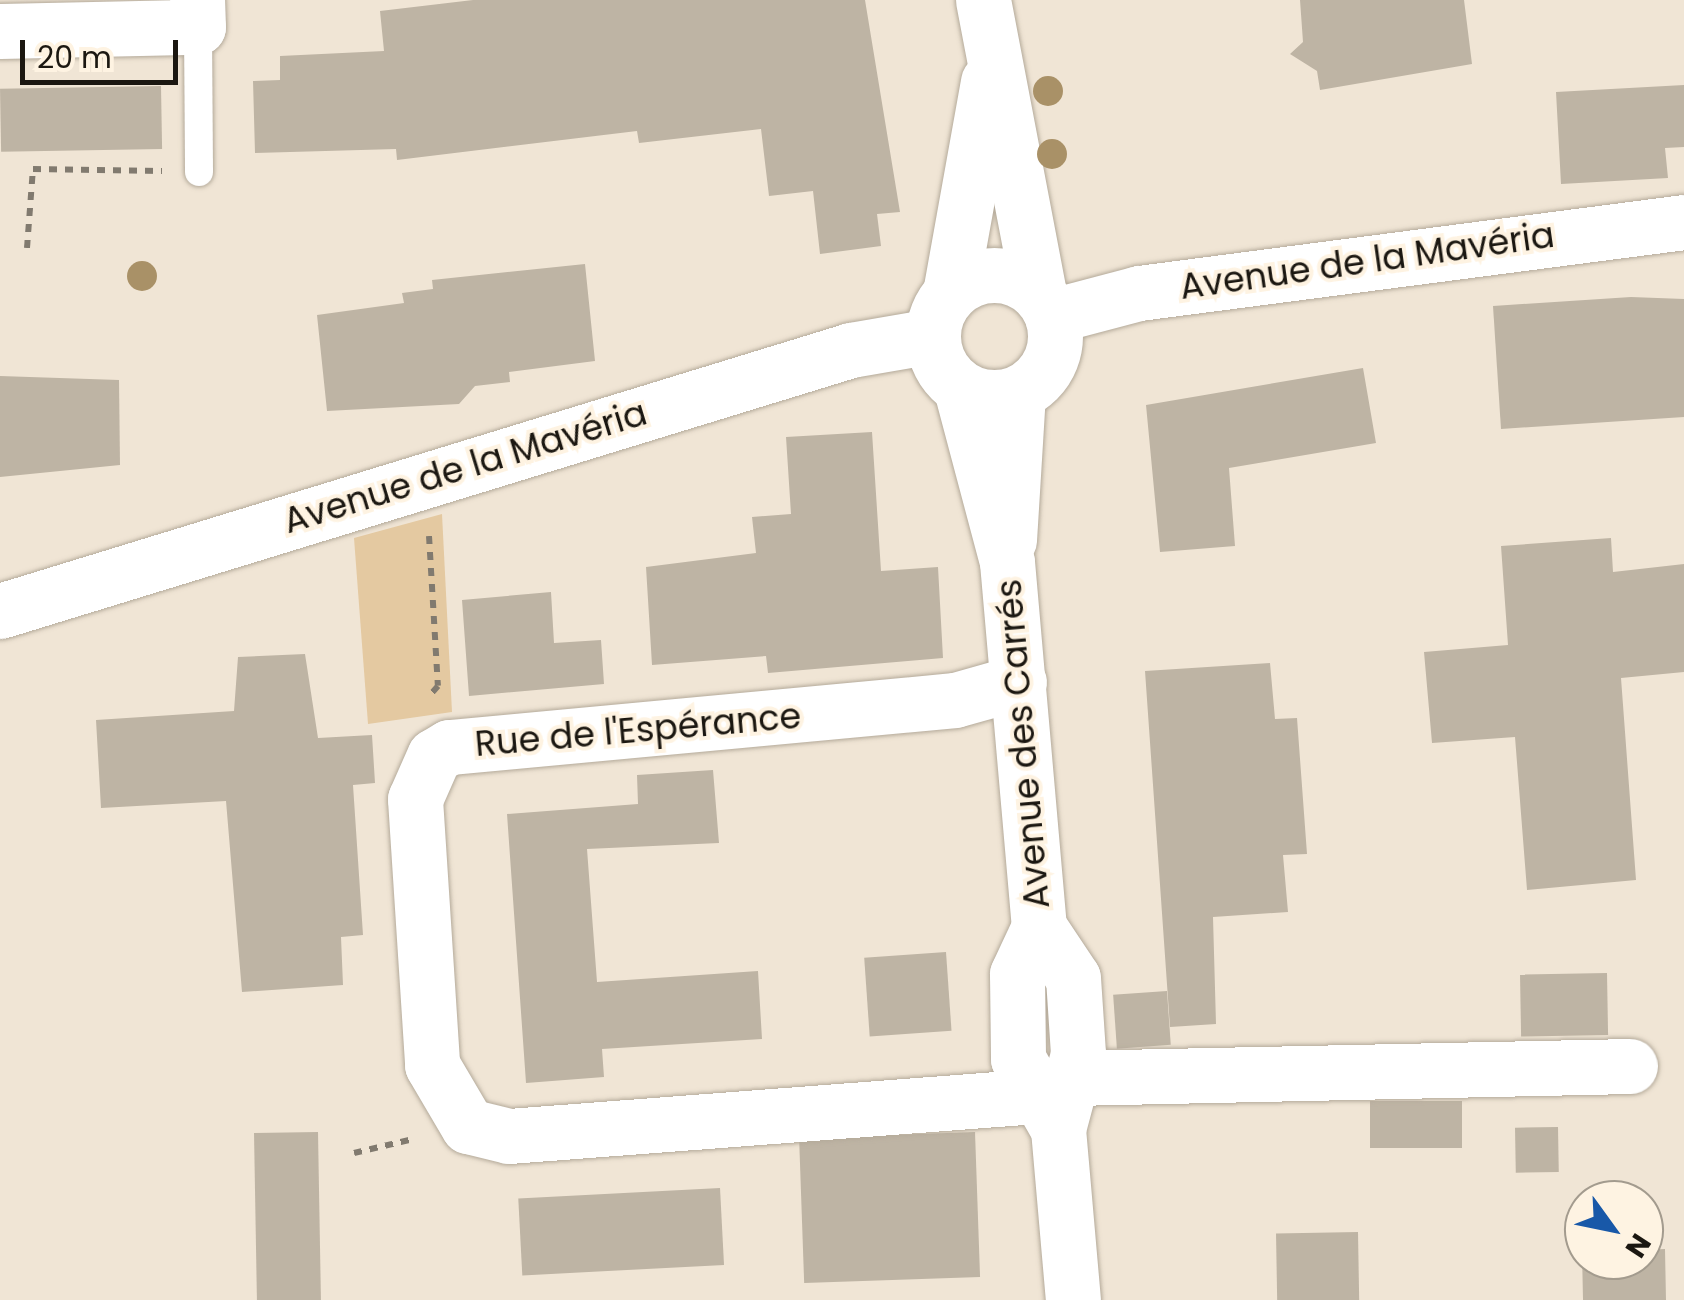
<!DOCTYPE html>
<meta charset="utf-8">
<style>
body{margin:0}
#map{position:relative;width:1684px;height:1300px;overflow:hidden;background:#f0e5d5;font-family:Poppins,sans-serif}
div>[style]{position:absolute}
.green>*{inset:0;background:#e4c9a1}
.building>*{inset:0;background:#beb4a4;transform-origin:0 0}
.path>*{height:6px;margin-top:-3px;transform-origin:0;background:repeating-linear-gradient(90deg,#817a6f 0 8px,transparent 0 16px)}
.roads{filter:drop-shadow(0 0 2px #b4aa9a) drop-shadow(0 0 2px #b4aa9a)}
.service>*{height:28px;margin:-14px;padding:0 14px;transform-origin:14px;border-radius:14px;background:#fff}
.minor>*{height:55px;margin:-27.5px;padding:0 27.5px;transform-origin:27.5px;border-radius:27.5px;background:#fff}
.secondary>*{height:55px;margin:-27.5px;padding:0 27.5px;transform-origin:27.5px;border-radius:27.5px;background:#fff}
.secondary>.ring{margin:-27.5px;padding:0;box-sizing:content-box;background:none;border:55px solid #fff;border-radius:50%}
.trees>*{width:30px;height:30px;margin:-15px;border-radius:50%;background:#a99167}
span{translate:-50% -50%;white-space:nowrap;text-align:center;line-height:1.15;-webkit-text-stroke:8px #fef3e2;paint-order:stroke}
.street-label{font-size:35px;color:#1b1711}
.north{position:absolute;left:1564px;top:1180px;width:100px;height:100px;box-sizing:border-box;background:#fef3e2;border:2px solid #a39b8e;border-radius:50%;rotate:123deg;font-size:28px;font-weight:700;line-height:40px;text-align:center;color:#1b1711}
.north::after{content:'';display:block;margin:auto;width:35px;height:45px;background:#1858a8;clip-path:polygon(50% 0,100% 100%,50% 72%,0 100%)}
.scale{position:absolute;left:20px;top:40px;width:158px;height:45px;box-sizing:border-box;border:5px solid #1b1711;border-top:0;padding-left:12px;font-size:30px;line-height:35px;white-space:nowrap;color:#1b1711;-webkit-text-stroke:8px #fef3e2;paint-order:stroke}
</style>
<div id="map">
<div class="green">
<div style="clip-path:polygon(442px 514px,452px 712px,368px 724px,354px 538px)"></div>
</div>
<div class="building">
<div style="clip-path:polygon(473px 0,865px 0,900px 212px,877px 214px,881px 246px,820px 254px,813px 191px,769px 196px,761px 129px,639px 143px,637px 131px,397px 160px,396px 149px,255px 153px,253px 81px,280px 80px,280px 56px,384px 51px,380px 11px)"></div>
<div style="clip-path:polygon(1300px 0,1464px 0,1472px 64px,1320px 90px,1317px 71px,1290px 54px,1303px 42px)"></div>
<div style="clip-path:polygon(1684px 85px,1684px 147px,1665px 148px,1668px 178px,1561px 184px,1556px 92px)"></div>
<div style="left:161px;top:86px;width:63px;height:161px;rotate:89deg"></div>
<div style="clip-path:polygon(585px 264px,595px 361px,509px 372px,510px 382px,475px 386px,459px 404px,327px 411px,317px 315px,404px 303px,402px 293px,433px 289px,432px 280px)"></div>
<div style="clip-path:polygon(1631px 297px,1684px 299px,1684px 417px,1501px 429px,1493px 306px)"></div>
<div style="clip-path:polygon(1363px 368px,1376px 443px,1229px 468px,1235px 546px,1160px 552px,1146px 405px)"></div>
<div style="clip-path:polygon(0 376px,119px 380px,120px 465px,0 477px)"></div>
<div style="clip-path:polygon(872px 432px,881px 571px,938px 567px,943px 658px,768px 673px,766px 656px,652px 665px,646px 567px,756px 553px,752px 517px,791px 514px,786px 437px)"></div>
<div style="clip-path:polygon(1611px 538px,1613px 572px,1684px 564px,1684px 672px,1621px 678px,1636px 880px,1527px 890px,1515px 737px,1432px 743px,1424px 652px,1508px 645px,1501px 546px)"></div>
<div style="clip-path:polygon(551px 592px,554px 643px,601px 640px,604px 684px,469px 696px,462px 600px)"></div>
<div style="clip-path:polygon(305px 654px,318px 738px,372px 735px,375px 783px,353px 785px,363px 935px,341px 937px,343px 985px,242px 992px,226px 801px,101px 808px,96px 720px,234px 711px,238px 657px)"></div>
<div style="clip-path:polygon(1270px 663px,1275px 719px,1297px 718px,1307px 854px,1283px 855px,1288px 912px,1213px 917px,1216px 1024px,1170px 1027px,1145px 671px)"></div>
<div style="clip-path:polygon(713px 770px,719px 843px,587px 849px,597px 982px,758px 971px,762px 1039px,602px 1049px,604px 1077px,526px 1083px,507px 814px,638px 804px,637px 775px)"></div>
<div style="left:946px;top:952px;width:79px;height:82px;rotate:86deg"></div>
<div style="left:1607px;top:973px;width:62px;height:87px;rotate:89deg"></div>
<div style="left:1167px;top:991px;width:54px;height:54px;rotate:86deg"></div>
<div style="left:1462px;top:1101px;width:47px;height:92px;rotate:90deg"></div>
<div style="left:1558px;top:1127px;width:45px;height:43px;rotate:89deg"></div>
<div style="left:318px;top:1132px;width:168px;height:64px;rotate:89deg"></div>
<div style="left:975px;top:1132px;width:145px;height:176px;rotate:88deg"></div>
<div style="left:720px;top:1188px;width:77px;height:202px;rotate:87deg"></div>
<div style="left:1358px;top:1232px;width:68px;height:82px;rotate:89deg"></div>
<div style="clip-path:polygon(1665px 1249px,1666px 1300px,1583px 1300px,1582px 1252px,1584px 1260px,1644px 1260px,1644px 1250px)"></div>
</div>
<div class="path">
<div style="left:27px;top:248px;width:79px;rotate:-85.7deg"></div>
<div style="left:33px;top:169px;width:129px;rotate:0.9deg"></div>
<div style="left:429px;top:536px;width:150px;rotate:86.6deg"></div>
<div style="left:438px;top:686px;width:12px;rotate:132deg"></div>
<div style="left:354px;top:1153px;width:61px;rotate:-13.3deg"></div>
</div>
<div class="roads">
<div class="service">
<div style="left:198px;top:27px;width:145px;rotate:89.6deg"></div>
</div>
<div class="minor">
<div style="left:0;top:31px;width:198px;rotate:-1.2deg"></div>
<div style="left:198px;top:27px;width:27px;rotate:-92deg"></div>
<div style="left:1052px;top:316px;width:90px;rotate:-14.8deg"></div>
<div style="left:1139px;top:293px;width:550px;rotate:-7.42deg"></div>
<div style="left:0;top:611px;width:890px;rotate:-17.05deg"></div>
<div style="left:851px;top:350px;width:82px;rotate:-9.8deg"></div>
<div style="left:1019px;top:682px;width:66px;rotate:164.3deg"></div>
<div style="left:955px;top:700px;width:508px;rotate:174.69deg"></div>
<div style="left:449px;top:747px;width:17px;rotate:149deg"></div>
<div style="left:434px;top:756px;width:47px;rotate:113.8deg"></div>
<div style="left:415px;top:799px;width:267px;rotate:86.3deg"></div>
<div style="left:432px;top:1065px;width:71px;rotate:59.5deg"></div>
<div style="left:468px;top:1126px;width:42px;rotate:13.7deg"></div>
<div style="left:509px;top:1136px;width:529px;rotate:-4.34deg"></div>
<div style="left:1036px;top:1096px;width:40px;rotate:-26.6deg"></div>
<div style="left:1072px;top:1078px;width:558px;rotate:-1.23deg"></div>
</div>
<div class="secondary">
<div style="left:983px;top:0;width:299px;rotate:79.2deg"></div>
<div class="ring" style="left:933px;top:275px;width:67px;height:67px"></div>
<div style="left:950px;top:293px;width:215px;rotate:-79.8deg"></div>
<div style="left:961px;top:389px;width:179px;rotate:75.1deg"></div>
<div style="left:1007px;top:562px;width:366px;rotate:85deg"></div>
<div style="left:1039px;top:927px;width:61px;rotate:56.3deg"></div>
<div style="left:1073px;top:978px;width:76px;rotate:86.2deg"></div>
<div style="left:1078px;top:1054px;width:78px;rotate:104.9deg"></div>
<div style="left:1058px;top:1129px;width:172px;rotate:85deg"></div>
<div style="left:1009px;top:540px;width:147px;rotate:-86.5deg"></div>
<div style="left:1039px;top:927px;width:52px;rotate:115.1deg"></div>
<div style="left:1017px;top:974px;width:85px;rotate:89.3deg"></div>
<div style="left:1018px;top:1059px;width:81px;rotate:60.3deg"></div>
</div>
</div>
<div class="trees">
<div style="left:1048px;top:91px"></div>
<div style="left:1052px;top:154px"></div>
<div style="left:142px;top:276px"></div>
</div>
<div class="street-label">
<span style="left:1367px;top:261px;rotate:-8deg">Avenue de la Mavéria</span>
<span style="left:465px;top:467px;rotate:-17deg">Avenue de la Mavéria</span>
<span style="left:638px;top:730px;rotate:-5deg">Rue de l'Espérance</span>
<span style="left:1023px;top:744px;rotate:-95deg">Avenue des Carrés</span>
</div>
<div class="north">N</div>
<div class="scale">20 m</div>
</div>
